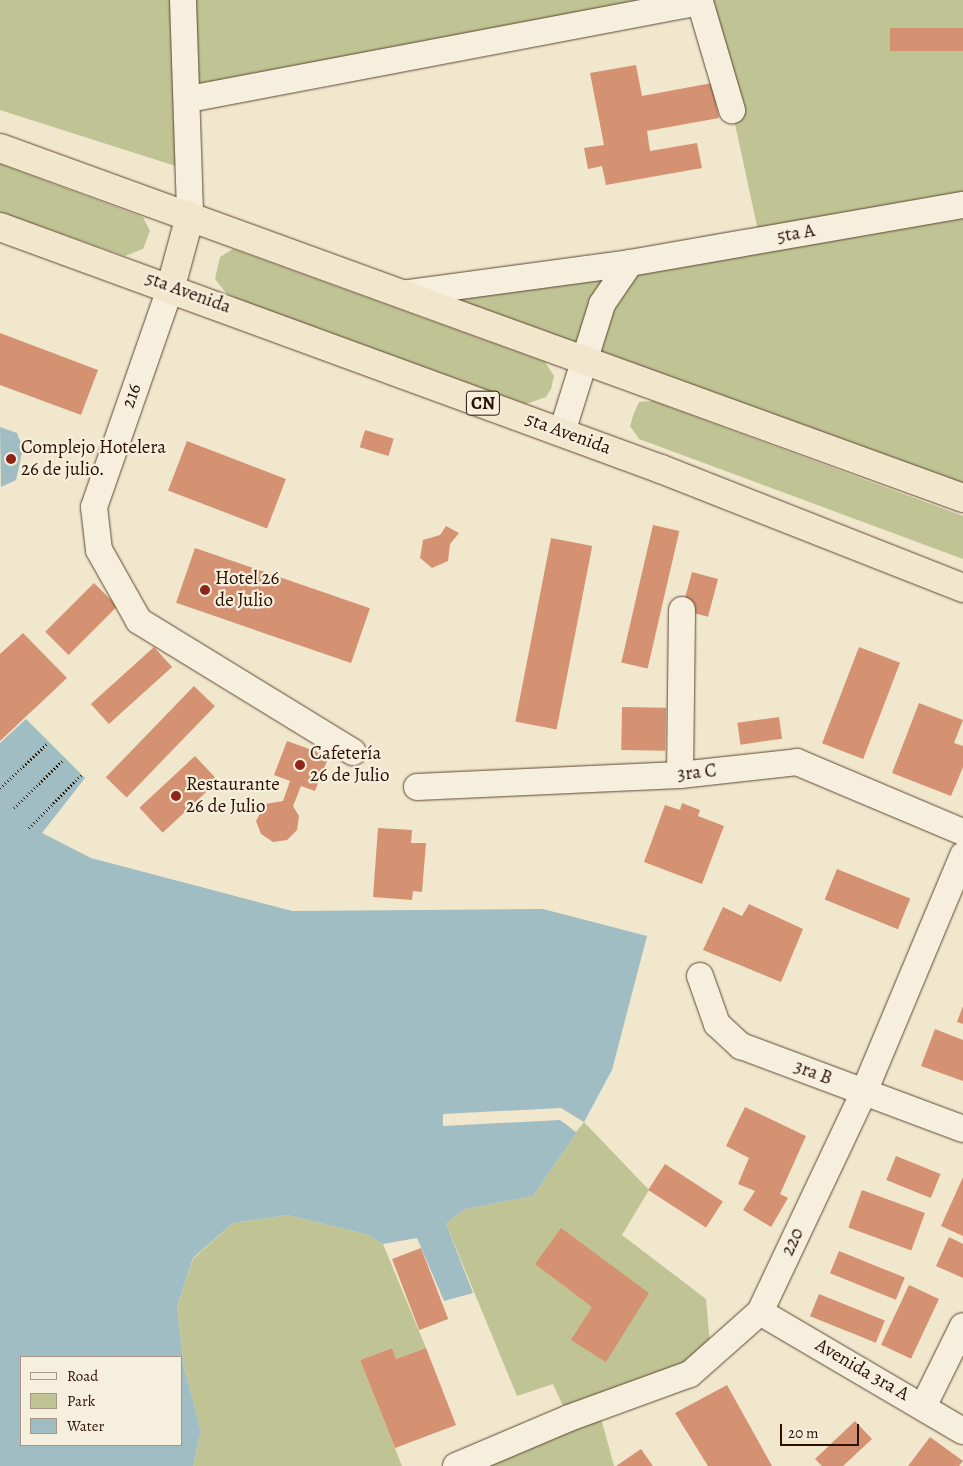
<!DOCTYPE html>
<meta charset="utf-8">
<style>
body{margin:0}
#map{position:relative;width:963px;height:1466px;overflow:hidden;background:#f1e7cd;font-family:Alegreya,serif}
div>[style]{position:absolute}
.green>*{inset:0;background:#c0c494}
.water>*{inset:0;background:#9fbdc2}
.pier>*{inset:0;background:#f1e7cd}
.building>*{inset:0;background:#d49272;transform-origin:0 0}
.path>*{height:3px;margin-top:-1.5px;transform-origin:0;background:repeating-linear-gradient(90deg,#2c1000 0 1px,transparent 0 3.5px)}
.roads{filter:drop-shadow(0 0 1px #5d4633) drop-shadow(0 0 1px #5d4633)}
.minor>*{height:26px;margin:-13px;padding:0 13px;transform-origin:13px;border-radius:13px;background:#f6efde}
.highway>*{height:28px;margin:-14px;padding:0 14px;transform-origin:14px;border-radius:14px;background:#f1e7cd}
.dots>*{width:14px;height:14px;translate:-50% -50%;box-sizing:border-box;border:2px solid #f6efde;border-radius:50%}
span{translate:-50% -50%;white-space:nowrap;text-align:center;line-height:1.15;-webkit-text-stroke:4.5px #f6efde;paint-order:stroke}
.shield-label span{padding:1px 4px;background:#f6efde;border:1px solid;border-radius:4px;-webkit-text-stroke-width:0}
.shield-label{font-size:18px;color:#2c1000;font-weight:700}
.street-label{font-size:19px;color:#2c1000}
.poi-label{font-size:19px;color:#2c1000}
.left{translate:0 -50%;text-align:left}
.legend{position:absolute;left:20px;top:1356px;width:162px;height:90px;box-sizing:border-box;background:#f6efde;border:1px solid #a59685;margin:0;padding:6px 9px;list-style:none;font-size:15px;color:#2c1000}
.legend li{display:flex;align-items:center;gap:10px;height:25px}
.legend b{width:25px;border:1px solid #a59685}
.scale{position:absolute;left:780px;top:1424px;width:79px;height:22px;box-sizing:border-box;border:2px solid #2c1000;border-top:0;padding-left:6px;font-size:15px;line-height:18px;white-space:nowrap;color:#2c1000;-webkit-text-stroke:4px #f6efde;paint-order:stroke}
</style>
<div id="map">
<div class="green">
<div style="clip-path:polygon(0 0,963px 0,963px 498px,402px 294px,760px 240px,732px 110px,700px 2px,189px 99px,188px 170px,0 110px)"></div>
<div style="clip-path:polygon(0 164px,143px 217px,150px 231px,143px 249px,125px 256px,0 212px)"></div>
<div style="clip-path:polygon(233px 249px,545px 362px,554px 376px,551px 389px,546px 397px,526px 404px,248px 304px,226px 293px,215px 279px,220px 257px)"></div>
<div style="clip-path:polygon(653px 401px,963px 516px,963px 559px,639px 439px,630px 426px,634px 413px,639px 402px)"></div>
<div style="clip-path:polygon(584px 1122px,649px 1190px,622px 1235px,706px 1299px,711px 1355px,598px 1407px,614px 1466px,456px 1466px,568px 1417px,553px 1384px,517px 1396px,446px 1224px,465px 1209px,533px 1196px)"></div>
<div style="clip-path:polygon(287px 1215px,366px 1234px,383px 1244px,426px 1348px,396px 1359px,392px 1348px,360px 1360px,402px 1466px,193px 1466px,201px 1431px,184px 1367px,177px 1307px,193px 1259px,233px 1223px)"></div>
</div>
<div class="water">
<div style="clip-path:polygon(0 427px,17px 433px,23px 448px,16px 480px,1px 487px)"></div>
<div style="clip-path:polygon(evenodd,26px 719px,85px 778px,42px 833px,91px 858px,292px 911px,543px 909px,647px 936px,612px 1070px,584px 1122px,533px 1196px,465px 1209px,446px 1224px,473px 1293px,444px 1301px,417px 1238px,383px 1244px,366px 1234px,287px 1215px,233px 1223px,193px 1258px,177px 1307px,184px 1367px,201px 1431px,193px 1466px,0 1466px,0 743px,26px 719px,21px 1357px,181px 1357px,181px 1445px,21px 1445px,21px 1357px)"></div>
</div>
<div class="pier">
<div style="clip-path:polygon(561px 1108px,584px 1122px,576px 1132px,560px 1120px,443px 1126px,443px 1114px)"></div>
</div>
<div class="building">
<div style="left:963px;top:28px;width:23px;height:73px;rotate:90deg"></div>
<div style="clip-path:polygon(636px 65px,642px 96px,712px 83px,719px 118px,647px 131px,650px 151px,697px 143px,702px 168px,606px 185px,602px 166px,588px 169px,584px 148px,604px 145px,590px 73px)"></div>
<div style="clip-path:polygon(0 333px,98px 370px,81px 415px,0 385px)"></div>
<div style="left:365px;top:430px;width:30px;height:18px;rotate:17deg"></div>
<div style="left:187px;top:441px;width:106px;height:53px;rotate:21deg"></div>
<div style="left:653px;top:525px;width:27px;height:141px;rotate:13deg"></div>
<div style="clip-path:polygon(446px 526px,459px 533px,450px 544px,448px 561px,432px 568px,420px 558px,423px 540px,440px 535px)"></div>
<div style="left:551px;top:538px;width:42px;height:187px;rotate:11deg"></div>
<div style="left:195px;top:548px;width:185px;height:58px;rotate:19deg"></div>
<div style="left:692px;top:572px;width:27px;height:39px;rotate:15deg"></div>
<div style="left:94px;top:583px;width:33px;height:69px;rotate:45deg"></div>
<div style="clip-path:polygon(23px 633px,67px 678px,0 741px,0 654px)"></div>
<div style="left:154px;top:647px;width:27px;height:85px;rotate:48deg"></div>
<div style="left:859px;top:647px;width:44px;height:103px;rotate:21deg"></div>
<div style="left:194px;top:686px;width:29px;height:127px;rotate:44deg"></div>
<div style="clip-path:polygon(919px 703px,963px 720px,954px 743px,963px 746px,963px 767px,951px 796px,892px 773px)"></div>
<div style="left:622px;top:707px;width:44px;height:43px;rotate:1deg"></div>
<div style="left:779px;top:717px;width:22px;height:42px;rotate:82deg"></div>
<div style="clip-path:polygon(287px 741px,329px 756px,315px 791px,301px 786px,293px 806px,299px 816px,297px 830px,287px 840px,273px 842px,261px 834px,256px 821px,265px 804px,283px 801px,290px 781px,274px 775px)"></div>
<div style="left:195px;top:756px;width:34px;height:76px;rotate:47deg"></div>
<div style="clip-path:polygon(682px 803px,700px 810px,698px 816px,724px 826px,702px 884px,644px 862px,665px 805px,680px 810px)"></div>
<div style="clip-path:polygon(378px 828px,412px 830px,411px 843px,426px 843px,422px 892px,413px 891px,412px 900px,373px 897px)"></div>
<div style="left:837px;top:869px;width:79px;height:33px;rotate:22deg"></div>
<div style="clip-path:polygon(749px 904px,803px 929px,781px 982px,703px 950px,723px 907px,742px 916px)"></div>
<div style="clip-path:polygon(963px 1006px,963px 1024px,957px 1022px)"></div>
<div style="clip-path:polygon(935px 1029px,963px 1040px,963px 1081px,921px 1066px)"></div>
<div style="clip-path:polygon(745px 1107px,806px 1136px,780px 1194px,788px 1198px,771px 1227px,743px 1210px,755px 1191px,738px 1184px,749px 1158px,726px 1146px)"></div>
<div style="left:896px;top:1156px;width:48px;height:26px;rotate:22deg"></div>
<div style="left:665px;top:1164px;width:69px;height:31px;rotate:33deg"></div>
<div style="clip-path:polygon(963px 1177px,963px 1236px,941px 1226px)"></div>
<div style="left:862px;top:1190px;width:67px;height:40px;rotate:20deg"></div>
<div style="clip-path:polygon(561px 1228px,649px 1293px,606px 1362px,571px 1340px,592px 1307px,535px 1264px)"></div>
<div style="clip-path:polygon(949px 1237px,963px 1244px,963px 1278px,936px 1266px)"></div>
<div style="left:421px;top:1248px;width:76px;height:31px;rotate:69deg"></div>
<div style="left:839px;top:1251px;width:71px;height:24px;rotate:22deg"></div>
<div style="left:909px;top:1285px;width:33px;height:66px;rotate:25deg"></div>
<div style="left:819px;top:1294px;width:71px;height:24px;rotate:22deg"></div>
<div style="clip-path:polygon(392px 1348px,396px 1359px,426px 1348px,456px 1425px,395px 1448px,360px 1360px)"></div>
<div style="clip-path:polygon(727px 1385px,772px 1466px,708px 1466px,675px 1413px)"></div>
<div style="clip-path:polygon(855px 1421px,872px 1439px,843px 1466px,822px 1466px,815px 1459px)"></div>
<div style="clip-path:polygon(930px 1437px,963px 1461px,959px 1466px,908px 1466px)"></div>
<div style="clip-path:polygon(641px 1449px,653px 1466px,616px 1466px)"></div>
</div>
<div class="path">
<div style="left:0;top:788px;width:66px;rotate:-43.2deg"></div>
<div style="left:14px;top:808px;width:70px;rotate:-44.4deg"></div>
<div style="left:29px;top:828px;width:76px;rotate:-45.5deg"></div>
</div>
<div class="roads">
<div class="minor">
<div style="left:183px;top:0;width:216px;rotate:88.1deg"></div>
<div style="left:189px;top:99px;width:520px;rotate:-10.75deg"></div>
<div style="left:700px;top:2px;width:113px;rotate:73.5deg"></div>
<div style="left:171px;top:286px;width:234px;rotate:109.2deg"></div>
<div style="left:94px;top:507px;width:43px;rotate:83.4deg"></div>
<div style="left:99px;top:550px;width:81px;rotate:60.6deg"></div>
<div style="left:139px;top:621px;width:251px;rotate:31.5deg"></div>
<div style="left:402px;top:294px;width:230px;rotate:-7.7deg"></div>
<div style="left:562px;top:432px;width:134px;rotate:-72.6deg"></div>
<div style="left:602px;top:304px;width:50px;rotate:-55.7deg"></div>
<div style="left:630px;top:263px;width:338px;rotate:-9.9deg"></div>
<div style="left:680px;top:775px;width:165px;rotate:-89.3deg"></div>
<div style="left:417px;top:787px;width:263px;rotate:-2.6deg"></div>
<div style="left:680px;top:775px;width:118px;rotate:-6.3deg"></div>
<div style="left:797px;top:762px;width:180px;rotate:22.9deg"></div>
<div style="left:700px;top:976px;width:51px;rotate:70.5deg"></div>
<div style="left:717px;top:1024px;width:33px;rotate:43deg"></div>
<div style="left:741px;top:1046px;width:237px;rotate:20.5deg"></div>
<div style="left:760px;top:1312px;width:235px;rotate:30.4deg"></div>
<div style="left:923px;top:1407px;width:90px;rotate:-63.7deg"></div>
<div style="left:456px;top:1466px;width:123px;rotate:-23deg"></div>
<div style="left:569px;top:1418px;width:129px;rotate:-20deg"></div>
<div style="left:690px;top:1374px;width:94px;rotate:-41.5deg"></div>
<div style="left:760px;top:1312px;width:243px;rotate:-64.7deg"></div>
<div style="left:864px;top:1092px;width:257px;rotate:-67.3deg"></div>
</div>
<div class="highway">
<div style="left:0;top:148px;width:1025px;rotate:19.97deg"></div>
<div style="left:0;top:227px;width:704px;rotate:20.11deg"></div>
<div style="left:661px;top:469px;width:325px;rotate:21.5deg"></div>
<div style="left:171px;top:286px;width:73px;rotate:-74.8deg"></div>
</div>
</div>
<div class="dots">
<div style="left:11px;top:459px;background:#8f2418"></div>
<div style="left:205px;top:590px;background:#8f2418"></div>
<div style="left:300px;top:765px;background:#8f2418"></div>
<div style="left:176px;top:796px;background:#8f2418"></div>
</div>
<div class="shield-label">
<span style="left:483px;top:403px">CN</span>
</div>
<div class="street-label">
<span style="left:796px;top:234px;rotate:-10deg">5ta A</span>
<span style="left:188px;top:293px;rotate:20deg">5ta Avenida</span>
<span style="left:132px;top:396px;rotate:-71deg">216</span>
<span style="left:568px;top:434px;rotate:20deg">5ta Avenida</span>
<span style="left:697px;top:773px;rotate:-6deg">3ra C</span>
<span style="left:813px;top:1073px;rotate:21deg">3ra B</span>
<span style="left:793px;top:1242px;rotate:-65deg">220</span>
<span style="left:862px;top:1370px;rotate:30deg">Avenida 3ra A</span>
</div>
<div class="poi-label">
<span class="left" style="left:21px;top:459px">Complejo Hotelera<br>26 de julio.</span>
<span class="left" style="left:215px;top:590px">Hotel 26<br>de Julio</span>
<span class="left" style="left:310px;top:765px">Cafetería<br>26 de Julio</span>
<span class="left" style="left:186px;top:796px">Restaurante<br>26 de Julio</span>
</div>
<ul class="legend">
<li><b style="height:6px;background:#f6efde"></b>Road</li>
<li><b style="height:14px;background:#c0c494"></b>Park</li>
<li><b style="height:14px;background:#9fbdc2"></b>Water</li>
</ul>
<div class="scale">20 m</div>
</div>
